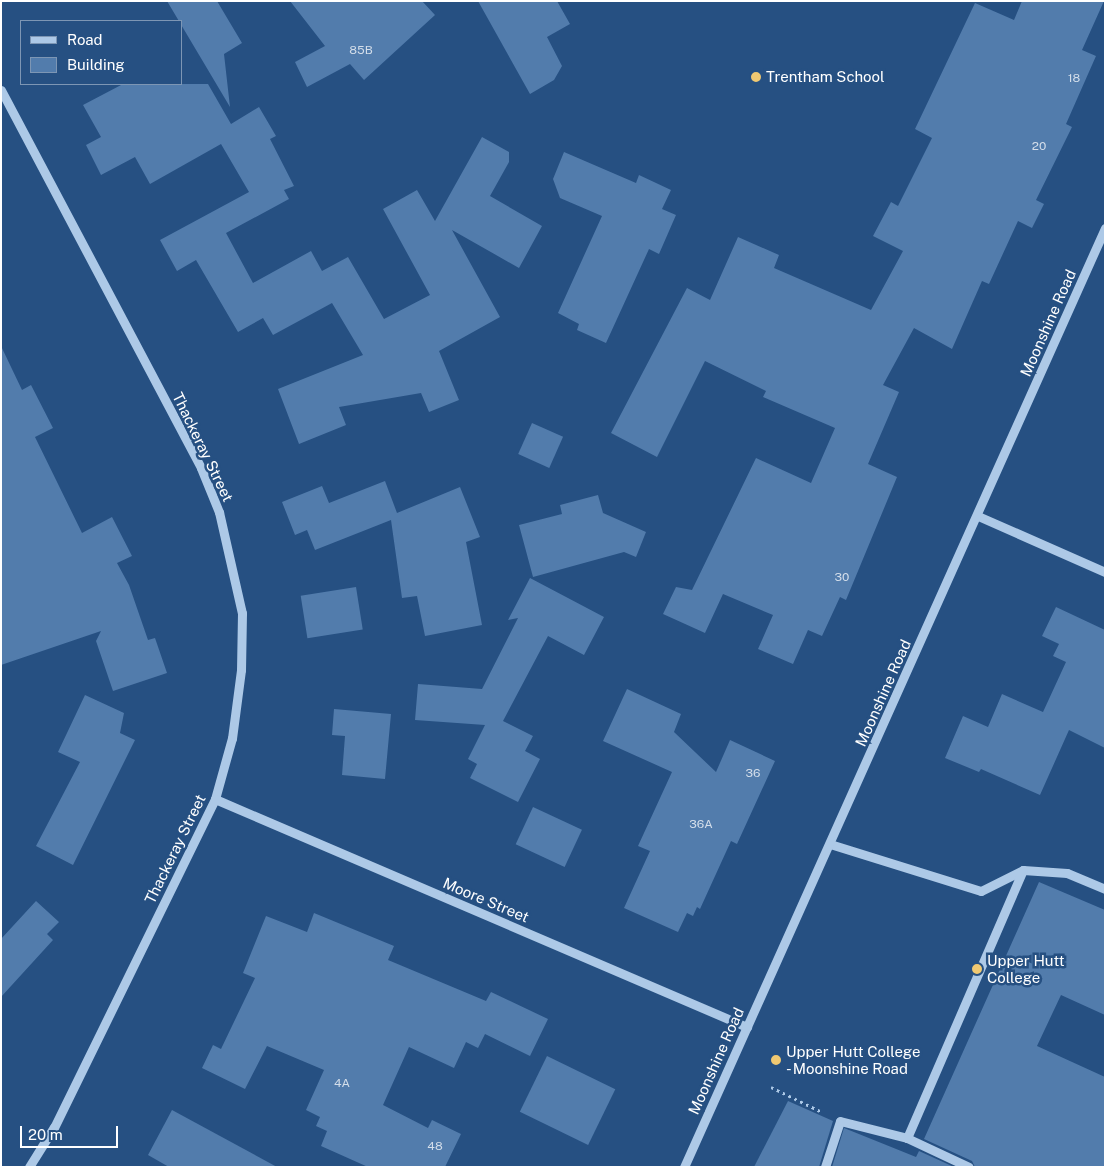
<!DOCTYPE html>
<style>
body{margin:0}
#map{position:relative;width:1106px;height:1168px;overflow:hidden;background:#265082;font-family:"Public Sans",sans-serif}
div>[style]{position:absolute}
.building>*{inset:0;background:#527cac;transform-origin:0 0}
.path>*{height:3px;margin-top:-1.5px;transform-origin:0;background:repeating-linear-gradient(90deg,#adc9e7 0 2.5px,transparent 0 6.5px)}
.minor>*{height:9px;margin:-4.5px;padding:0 4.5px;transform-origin:4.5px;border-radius:4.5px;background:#adc9e7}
.dots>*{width:14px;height:14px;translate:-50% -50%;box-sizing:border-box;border:2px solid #265082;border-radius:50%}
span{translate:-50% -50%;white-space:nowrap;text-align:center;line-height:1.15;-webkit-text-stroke:5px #265082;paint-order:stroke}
.number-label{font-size:12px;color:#d4deea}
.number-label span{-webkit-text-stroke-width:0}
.poi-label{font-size:15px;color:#fff}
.left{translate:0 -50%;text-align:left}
.street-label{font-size:15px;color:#fff}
.frame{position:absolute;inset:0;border:2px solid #fff;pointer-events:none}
.legend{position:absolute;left:20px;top:20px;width:162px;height:65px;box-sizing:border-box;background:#265082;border:1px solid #7d96b4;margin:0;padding:6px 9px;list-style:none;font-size:15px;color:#fff}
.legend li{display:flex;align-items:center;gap:10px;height:25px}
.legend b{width:25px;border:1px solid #7d96b4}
.scale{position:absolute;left:20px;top:1126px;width:98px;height:22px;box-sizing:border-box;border:2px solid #fff;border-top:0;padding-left:6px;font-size:15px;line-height:18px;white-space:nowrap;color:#fff;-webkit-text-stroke:4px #265082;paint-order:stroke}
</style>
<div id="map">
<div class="building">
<div style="clip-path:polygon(167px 1px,217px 1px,242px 43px,224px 54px,230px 107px)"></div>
<div style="clip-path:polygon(290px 1px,422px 1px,435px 15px,364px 80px,350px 64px,307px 87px,295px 62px,325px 46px)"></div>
<div style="clip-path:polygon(478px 1px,557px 1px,570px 24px,547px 37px,562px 66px,554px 80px,530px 94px)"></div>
<div style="clip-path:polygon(1022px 1px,1104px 1px,1082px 50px,1096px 56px,1066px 124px,1072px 127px,1036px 200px,1044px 204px,1032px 228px,1018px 221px,989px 284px,982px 281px,952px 349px,914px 328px,883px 385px,899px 392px,868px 464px,897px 477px,846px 600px,840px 597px,822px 636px,808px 630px,793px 664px,758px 649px,773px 615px,723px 594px,705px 633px,663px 614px,676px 587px,692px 590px,756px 458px,811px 483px,835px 428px,763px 397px,766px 391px,705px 361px,657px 457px,611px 433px,687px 288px,710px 300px,738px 237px,779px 255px,774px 268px,871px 310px,903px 251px,873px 236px,891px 202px,898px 206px,932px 138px,915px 129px,975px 3px,1014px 20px)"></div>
<div style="clip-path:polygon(123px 84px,208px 84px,231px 124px,259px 107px,276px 136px,270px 139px,294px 186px,284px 190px,289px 199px,226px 233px,253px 283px,311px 251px,322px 271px,348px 257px,384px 319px,430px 295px,383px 209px,417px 190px,435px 221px,482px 137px,509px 152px,509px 162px,490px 196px,542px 226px,519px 268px,452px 230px,500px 317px,439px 351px,459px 400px,429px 412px,421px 393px,339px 407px,346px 425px,299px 444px,278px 389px,363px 355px,332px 303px,273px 335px,263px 318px,238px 332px,196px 260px,177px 271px,160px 240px,249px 192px,221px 144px,150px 184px,135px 157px,101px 175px,86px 145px,101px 137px,83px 105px)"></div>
<div style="clip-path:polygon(564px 152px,636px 183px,639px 175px,671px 190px,662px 209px,676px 215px,659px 254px,649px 249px,606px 343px,577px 330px,579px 324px,558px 313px,602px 216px,560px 198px,553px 179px)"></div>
<div style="clip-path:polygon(1px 346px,22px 390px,31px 385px,53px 428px,35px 437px,82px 533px,112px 517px,132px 556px,117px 563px,129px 585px,148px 640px,155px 638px,167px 673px,113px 691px,96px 641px,101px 631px,1px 665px)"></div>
<div style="left:532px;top:423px;width:34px;height:34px;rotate:24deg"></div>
<div style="clip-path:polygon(385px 481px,397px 513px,460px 487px,480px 537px,466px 542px,482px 625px,425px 636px,417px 596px,402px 598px,391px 520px,315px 550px,307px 530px,295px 535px,282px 502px,322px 486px,329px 503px)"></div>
<div style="clip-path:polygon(598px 495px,603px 513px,646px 532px,636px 557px,624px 552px,533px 577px,519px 525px,562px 514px,560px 505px)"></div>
<div style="clip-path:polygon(530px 578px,604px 617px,584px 655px,548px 636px,503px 721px,533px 736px,525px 751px,540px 759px,518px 802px,470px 778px,477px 764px,468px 759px,485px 725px,415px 720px,418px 684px,482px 689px,518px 618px,508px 620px)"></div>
<div style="left:356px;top:587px;width:43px;height:56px;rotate:81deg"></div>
<div style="clip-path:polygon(1056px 607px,1105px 630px,1105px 748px,1069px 730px,1040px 795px,981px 769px,979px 772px,945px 758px,963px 716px,988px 727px,1002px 694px,1043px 712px,1066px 662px,1053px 656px,1059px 644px,1042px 636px)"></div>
<div style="clip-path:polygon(627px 689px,681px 714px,674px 732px,716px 772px,730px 740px,775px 761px,737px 844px,731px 841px,700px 909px,697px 907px,693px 916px,687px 913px,678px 932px,624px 908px,650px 851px,638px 846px,672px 772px,603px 741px)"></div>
<div style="clip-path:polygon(85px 695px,124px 713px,120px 733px,135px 740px,73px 865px,36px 846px,80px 762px,58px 752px)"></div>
<div style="clip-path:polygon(334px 709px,391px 714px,385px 779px,342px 775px,345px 736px,332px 735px)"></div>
<div style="left:533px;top:807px;width:54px;height:41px;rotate:25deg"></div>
<div style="clip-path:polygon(1039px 882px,1105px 910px,1105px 1015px,1061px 995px,1037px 1046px,1105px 1077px,1105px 1167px,975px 1167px,972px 1161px,924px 1139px)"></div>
<div style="clip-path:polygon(36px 901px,59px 922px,47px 934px,53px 940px,1px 997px,1px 939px)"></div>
<div style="clip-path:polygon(314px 913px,394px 946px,388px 960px,486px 1001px,491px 992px,548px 1019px,530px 1056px,485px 1034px,478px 1048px,466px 1042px,454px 1068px,409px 1047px,383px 1105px,428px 1128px,432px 1120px,461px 1134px,445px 1167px,368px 1167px,321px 1146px,327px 1131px,316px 1126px,320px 1117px,306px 1110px,324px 1070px,267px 1046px,245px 1089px,202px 1068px,213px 1045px,221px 1049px,255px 978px,243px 973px,266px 916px,307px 932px)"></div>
<div style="left:547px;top:1056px;width:76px;height:62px;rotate:26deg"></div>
<div style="clip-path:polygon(788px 1101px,833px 1121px,819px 1167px,754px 1167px)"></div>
<div style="clip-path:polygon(172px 1110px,277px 1167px,169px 1167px,148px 1155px)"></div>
<div style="clip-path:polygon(844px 1128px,916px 1157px,919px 1151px,954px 1167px,832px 1167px)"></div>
</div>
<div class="path">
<div style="left:771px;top:1087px;width:57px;rotate:26.1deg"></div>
</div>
<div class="minor">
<div style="left:1px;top:90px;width:428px;rotate:62.1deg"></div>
<div style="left:201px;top:468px;width:48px;rotate:67.8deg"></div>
<div style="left:219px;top:512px;width:104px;rotate:77.2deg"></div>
<div style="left:242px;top:613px;width:57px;rotate:91deg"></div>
<div style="left:241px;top:670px;width:69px;rotate:97.5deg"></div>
<div style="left:232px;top:738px;width:63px;rotate:105.6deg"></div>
<div style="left:215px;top:799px;width:365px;rotate:116.1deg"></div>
<div style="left:54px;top:1127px;width:47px;rotate:122deg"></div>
<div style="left:978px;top:516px;width:139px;rotate:23.8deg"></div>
<div style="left:215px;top:799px;width:579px;rotate:23.2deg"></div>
<div style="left:830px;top:844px;width:158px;rotate:17.3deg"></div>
<div style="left:981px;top:891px;width:47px;rotate:-26.6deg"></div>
<div style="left:1023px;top:870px;width:44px;rotate:3.9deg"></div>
<div style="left:1067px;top:873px;width:41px;rotate:22.8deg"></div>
<div style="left:907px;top:1138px;width:68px;rotate:25.1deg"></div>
<div style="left:684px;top:1167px;width:1029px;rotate:-65.85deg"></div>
<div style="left:825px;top:1167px;width:48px;rotate:-71.9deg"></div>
<div style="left:840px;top:1121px;width:69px;rotate:14.2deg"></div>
<div style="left:907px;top:1138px;width:292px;rotate:-66.6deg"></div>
</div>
<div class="dots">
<div style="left:756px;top:77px;background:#f0c972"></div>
<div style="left:977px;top:969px;background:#f0c972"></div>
<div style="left:776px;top:1060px;background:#f0c972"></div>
</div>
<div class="number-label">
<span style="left:361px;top:51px">85B</span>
<span style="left:1074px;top:79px">18</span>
<span style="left:1039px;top:147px">20</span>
<span style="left:842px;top:578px">30</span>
<span style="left:753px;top:774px">36</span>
<span style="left:701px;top:825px">36A</span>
<span style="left:342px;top:1084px">4A</span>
<span style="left:435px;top:1147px">48</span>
</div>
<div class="poi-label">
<span class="left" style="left:766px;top:77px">Trentham School</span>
<span class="left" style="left:987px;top:969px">Upper Hutt<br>College</span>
<span class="left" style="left:786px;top:1060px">Upper Hutt College<br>- Moonshine Road</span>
</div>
<div class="street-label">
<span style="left:1048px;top:323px;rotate:-66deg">Moonshine Road</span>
<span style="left:203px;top:447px;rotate:64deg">Thackeray Street</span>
<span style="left:883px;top:693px;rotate:-66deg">Moonshine Road</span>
<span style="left:175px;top:849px;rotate:-64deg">Thackeray Street</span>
<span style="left:486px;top:900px;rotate:23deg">Moore Street</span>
<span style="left:716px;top:1061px;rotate:-66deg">Moonshine Road</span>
</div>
<div class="frame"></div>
<ul class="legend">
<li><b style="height:6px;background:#adc9e7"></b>Road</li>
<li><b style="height:14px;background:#527cac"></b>Building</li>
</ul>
<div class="scale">20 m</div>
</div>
